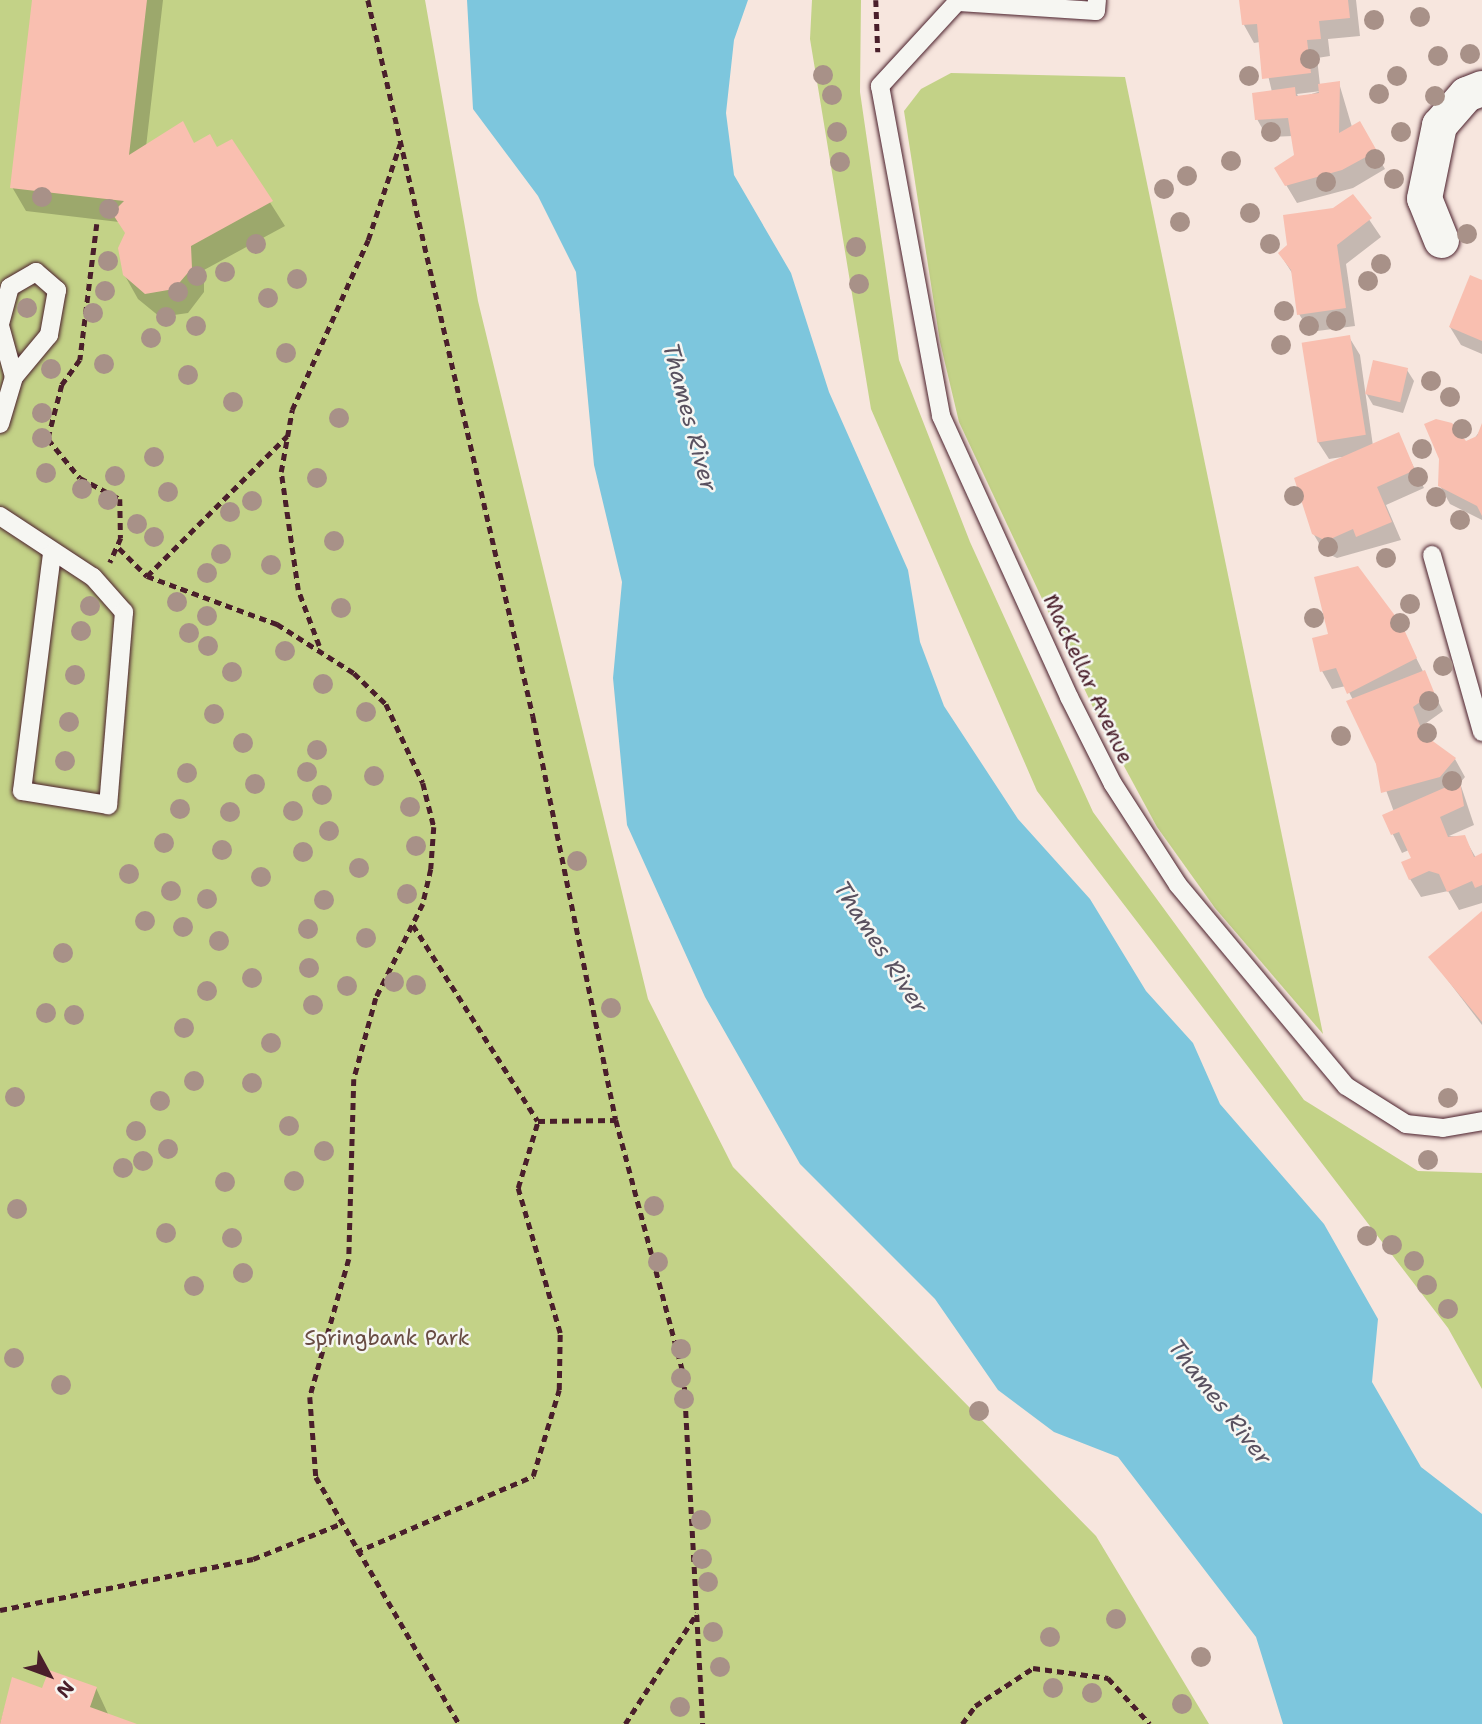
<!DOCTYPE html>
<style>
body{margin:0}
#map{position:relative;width:1482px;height:1724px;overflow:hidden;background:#f7e6de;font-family:"Shantell Sans",sans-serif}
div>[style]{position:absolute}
.green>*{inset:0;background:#c3d287}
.water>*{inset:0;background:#7dc6dd}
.shadow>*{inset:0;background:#0003}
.building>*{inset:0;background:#f9bfb0;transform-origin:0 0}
.path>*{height:4.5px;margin-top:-2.25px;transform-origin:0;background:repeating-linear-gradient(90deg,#4a1f2b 0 7px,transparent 0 12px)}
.roads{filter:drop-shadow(0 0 2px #4a1f2b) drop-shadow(0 0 2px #4a1f2b)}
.service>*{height:18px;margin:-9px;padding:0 9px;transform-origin:9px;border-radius:9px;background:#f6f6f2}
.minor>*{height:35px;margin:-17.5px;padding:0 17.5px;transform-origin:17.5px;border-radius:17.5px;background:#f6f6f2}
.trees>*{width:20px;height:20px;margin:-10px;border-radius:50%;background:#a89188}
span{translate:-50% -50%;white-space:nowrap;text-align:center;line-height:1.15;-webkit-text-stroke:5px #f6f6f2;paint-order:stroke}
.street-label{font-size:21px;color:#4a1f2b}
.park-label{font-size:21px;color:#684c42}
.water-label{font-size:23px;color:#595160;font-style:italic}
.north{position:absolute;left:14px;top:1640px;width:70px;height:70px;-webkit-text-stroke:5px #f6f6f2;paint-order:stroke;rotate:131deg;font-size:19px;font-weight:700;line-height:28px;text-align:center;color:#4a1f2b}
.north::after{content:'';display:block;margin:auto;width:24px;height:32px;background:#4a1f2b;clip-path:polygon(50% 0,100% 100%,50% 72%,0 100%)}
</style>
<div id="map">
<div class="green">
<div style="clip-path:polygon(0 0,425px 0,478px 301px,648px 999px,733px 1167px,1096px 1536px,1209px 1724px,0 1724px)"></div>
<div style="clip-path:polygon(812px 0,861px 0,860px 92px,899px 360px,970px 542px,1093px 812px,1304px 1100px,1418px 1171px,1482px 1173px,1482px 1389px,1448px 1328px,1037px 791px,871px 409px,810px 39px)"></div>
<div style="clip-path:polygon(951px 73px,1125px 77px,1323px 1034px,1215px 908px,1157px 827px,1099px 720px,959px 422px,940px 342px,904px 111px,921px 89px)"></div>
</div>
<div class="water">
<div style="clip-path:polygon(467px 0,748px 0,734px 40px,726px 113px,734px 175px,791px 273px,829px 392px,908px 570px,920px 642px,944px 706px,1018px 819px,1090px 899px,1146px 991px,1193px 1043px,1220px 1104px,1324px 1224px,1378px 1319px,1372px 1382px,1421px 1467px,1482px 1514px,1482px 1724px,1283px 1724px,1256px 1637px,1118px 1457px,1054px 1432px,998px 1390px,935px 1299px,800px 1164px,705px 997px,627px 825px,613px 678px,622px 582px,594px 465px,576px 272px,538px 196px,473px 109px)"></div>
</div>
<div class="shadow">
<div style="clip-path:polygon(34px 0,163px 0,146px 147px,216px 149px,231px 141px,285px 226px,204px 270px,204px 292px,188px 313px,160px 317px,138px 299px,124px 274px,126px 234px,119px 222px,26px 211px,12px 187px)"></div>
<div style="clip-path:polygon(evenodd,1241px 0,1356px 0,1360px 36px,1328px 39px,1330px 56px,1317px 58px,1320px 85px,1339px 83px,1352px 127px,1359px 124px,1385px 169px,1353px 188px,1297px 203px,1276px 168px,1296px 156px,1293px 136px,1267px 137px,1257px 119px,1272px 92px,1260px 42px,1254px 43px,1244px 25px,1241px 0,1321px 91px,1299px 98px,1297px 94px,1321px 91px)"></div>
<div style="clip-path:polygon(1353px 196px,1381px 237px,1346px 264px,1355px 326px,1310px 332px,1299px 314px,1294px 276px,1280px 254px)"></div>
<div style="clip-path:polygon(1482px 282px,1482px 354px,1461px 345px,1450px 327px)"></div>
<div style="clip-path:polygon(1349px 337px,1360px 355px,1373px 446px,1398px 435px,1424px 488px,1386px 505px,1401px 540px,1337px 558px,1324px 552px,1313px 533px,1342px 457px,1329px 459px,1318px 442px)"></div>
<div style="clip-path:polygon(1407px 370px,1414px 381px,1403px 413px,1373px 405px,1366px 393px)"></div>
<div style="clip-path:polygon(1482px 428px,1482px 520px,1450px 504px,1440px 486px)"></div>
<div style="clip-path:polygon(1400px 626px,1443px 711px,1422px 726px,1427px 739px,1455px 759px,1465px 777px,1460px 783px,1474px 825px,1449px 836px,1464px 837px,1476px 858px,1482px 855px,1482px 903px,1459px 910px,1448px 891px,1421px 897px,1410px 879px,1413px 859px,1409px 850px,1402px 853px,1384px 816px,1394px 812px,1353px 700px,1346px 686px,1332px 689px,1322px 671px)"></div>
<div style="clip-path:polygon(1482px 914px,1482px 1025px,1430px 957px)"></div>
<div style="clip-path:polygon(13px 1679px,43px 1690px,96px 1688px,109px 1716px,133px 1724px,0 1724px)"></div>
</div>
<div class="building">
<div style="clip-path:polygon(32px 0,147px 0,129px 155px,183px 121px,194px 143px,210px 134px,217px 147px,232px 139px,273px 201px,191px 246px,192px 268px,174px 289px,145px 294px,123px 275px,118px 248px,125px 233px,112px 213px,124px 201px,10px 188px)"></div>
<div style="clip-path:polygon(1239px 0,1348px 0,1350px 18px,1319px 21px,1321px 39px,1307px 40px,1311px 73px,1262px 79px,1257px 24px,1242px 25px)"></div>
<div style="clip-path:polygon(1340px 81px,1339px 133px,1360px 121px,1377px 151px,1342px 170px,1285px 186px,1274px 168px,1294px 155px,1288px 118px,1255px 120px,1252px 93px,1295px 87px,1296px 96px,1319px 93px,1318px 84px)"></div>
<div style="clip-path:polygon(1353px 194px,1372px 218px,1337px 245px,1346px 308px,1297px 315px,1291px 270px,1278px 253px,1287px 245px,1283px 215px,1333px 208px)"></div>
<div style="clip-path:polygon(1470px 275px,1482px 280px,1482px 341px,1449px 327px)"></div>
<div style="left:1350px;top:335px;width:101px;height:49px;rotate:81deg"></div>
<div style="left:1373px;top:360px;width:36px;height:35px;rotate:13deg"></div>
<div style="clip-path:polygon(1436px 419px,1452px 423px,1466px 441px,1477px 436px,1482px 423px,1482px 516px,1477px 506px,1438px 486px,1439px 459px,1424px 424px)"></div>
<div style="clip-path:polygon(1399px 432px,1415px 470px,1377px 487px,1392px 522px,1356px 537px,1353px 529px,1326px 541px,1312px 534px,1294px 478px)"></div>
<div style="clip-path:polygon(1358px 566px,1402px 625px,1417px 658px,1347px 694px,1336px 668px,1320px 672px,1312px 638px,1328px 634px,1314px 577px)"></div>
<div style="clip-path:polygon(1425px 670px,1434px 692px,1413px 707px,1423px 734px,1456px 758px,1440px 777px,1381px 793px,1376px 764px,1346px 701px)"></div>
<div style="clip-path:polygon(1460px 781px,1464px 806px,1440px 817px,1448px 837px,1465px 835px,1474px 857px,1482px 853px,1482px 885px,1475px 888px,1472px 881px,1447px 892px,1439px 874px,1429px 871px,1409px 880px,1401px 862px,1411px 858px,1399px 832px,1391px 835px,1382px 815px)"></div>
<div style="clip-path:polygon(1482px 911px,1482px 1022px,1428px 957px)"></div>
<div style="clip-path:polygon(49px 1670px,97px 1687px,90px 1707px,137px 1724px,0 1724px,12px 1677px,42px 1688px)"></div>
</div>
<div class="path">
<div style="left:368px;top:0;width:735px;rotate:77.02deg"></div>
<div style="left:533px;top:716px;width:412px;rotate:78.4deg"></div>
<div style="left:616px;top:1120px;width:264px;rotate:75.1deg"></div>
<div style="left:684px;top:1375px;width:350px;rotate:86.9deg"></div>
<div style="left:876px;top:0;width:52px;rotate:87.8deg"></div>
<div style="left:97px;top:224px;width:137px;rotate:97.1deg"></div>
<div style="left:80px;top:360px;width:31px;rotate:126deg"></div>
<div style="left:62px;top:385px;width:56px;rotate:104.5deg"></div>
<div style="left:48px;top:439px;width:50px;rotate:50.6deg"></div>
<div style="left:80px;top:478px;width:45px;rotate:27.7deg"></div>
<div style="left:120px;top:499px;width:39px;rotate:89deg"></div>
<div style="left:121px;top:538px;width:27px;rotate:114deg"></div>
<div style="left:119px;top:548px;width:40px;rotate:45deg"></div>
<div style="left:147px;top:576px;width:139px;rotate:20.3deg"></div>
<div style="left:277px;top:624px;width:91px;rotate:32.5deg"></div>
<div style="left:354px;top:673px;width:45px;rotate:44.1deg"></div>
<div style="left:386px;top:704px;width:87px;rotate:64.9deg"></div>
<div style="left:423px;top:783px;width:45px;rotate:76deg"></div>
<div style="left:434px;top:827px;width:42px;rotate:94.1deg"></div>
<div style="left:431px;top:869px;width:36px;rotate:103deg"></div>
<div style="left:423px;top:904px;width:105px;rotate:116.6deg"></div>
<div style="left:376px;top:998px;width:84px;rotate:105.2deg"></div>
<div style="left:354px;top:1079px;width:180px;rotate:91.6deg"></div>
<div style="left:349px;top:1259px;width:143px;rotate:105.8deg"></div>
<div style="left:310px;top:1397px;width:80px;rotate:85.7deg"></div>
<div style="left:316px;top:1477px;width:285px;rotate:59.9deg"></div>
<div style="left:147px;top:576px;width:198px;rotate:-45deg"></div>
<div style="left:319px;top:646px;width:60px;rotate:-110.6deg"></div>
<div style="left:298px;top:590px;width:119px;rotate:-98.2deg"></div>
<div style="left:281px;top:472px;width:63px;rotate:-79.9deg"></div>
<div style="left:292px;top:410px;width:186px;rotate:-65.9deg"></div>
<div style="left:368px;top:240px;width:101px;rotate:-71.6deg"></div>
<div style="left:413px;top:925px;width:232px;rotate:57.5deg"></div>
<div style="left:538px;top:1121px;width:78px;rotate:-0.7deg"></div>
<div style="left:356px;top:1552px;width:193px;rotate:-23.2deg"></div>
<div style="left:533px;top:1476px;width:90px;rotate:-73.2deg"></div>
<div style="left:559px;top:1390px;width:57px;rotate:-89deg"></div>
<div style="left:560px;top:1333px;width:151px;rotate:-106.2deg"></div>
<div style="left:518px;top:1188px;width:70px;rotate:-73.4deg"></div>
<div style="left:0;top:1610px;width:258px;rotate:-11.4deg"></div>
<div style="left:253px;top:1559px;width:94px;rotate:-21.9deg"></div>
<div style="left:625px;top:1724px;width:132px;rotate:-57deg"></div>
<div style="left:962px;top:1724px;width:22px;rotate:-54deg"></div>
<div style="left:975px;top:1706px;width:69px;rotate:-33.2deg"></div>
<div style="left:1033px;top:1668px;width:76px;rotate:7.6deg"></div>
<div style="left:1108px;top:1678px;width:62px;rotate:47.6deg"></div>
</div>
<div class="roads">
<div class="service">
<div style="left:959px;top:0;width:117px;rotate:132.6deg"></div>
<div style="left:880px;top:86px;width:336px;rotate:79.5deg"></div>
<div style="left:941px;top:416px;width:309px;rotate:65.5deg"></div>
<div style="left:1069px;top:697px;width:97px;rotate:63.2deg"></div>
<div style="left:1113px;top:784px;width:120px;rotate:57.2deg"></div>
<div style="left:1178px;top:885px;width:262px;rotate:50.1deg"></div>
<div style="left:1346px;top:1086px;width:71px;rotate:32.3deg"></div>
<div style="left:1406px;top:1124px;width:37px;rotate:6deg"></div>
<div style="left:1443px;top:1128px;width:40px;rotate:-10deg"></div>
<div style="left:959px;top:2px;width:137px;rotate:3.8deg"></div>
<div style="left:1096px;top:11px;width:11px;rotate:-85deg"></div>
<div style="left:0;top:324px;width:38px;rotate:-75deg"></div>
<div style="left:10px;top:287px;width:30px;rotate:-30deg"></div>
<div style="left:36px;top:272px;width:28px;rotate:41deg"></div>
<div style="left:57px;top:290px;width:46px;rotate:100.1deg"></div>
<div style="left:49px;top:335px;width:55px;rotate:129.8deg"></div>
<div style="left:14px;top:377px;width:49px;rotate:106.6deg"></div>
<div style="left:0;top:326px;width:53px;rotate:74.6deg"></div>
<div style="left:0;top:516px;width:111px;rotate:33.3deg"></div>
<div style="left:93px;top:577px;width:47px;rotate:48.5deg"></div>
<div style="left:124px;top:612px;width:194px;rotate:94.7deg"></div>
<div style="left:108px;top:805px;width:87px;rotate:-170.8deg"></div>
<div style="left:22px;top:791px;width:239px;rotate:-82.8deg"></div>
<div style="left:1432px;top:555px;width:184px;rotate:74.2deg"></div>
</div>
<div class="minor">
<div style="left:1441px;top:240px;width:45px;rotate:-112deg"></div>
<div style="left:1424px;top:198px;width:75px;rotate:-78.4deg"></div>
<div style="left:1439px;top:125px;width:41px;rotate:-48.9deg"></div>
<div style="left:1466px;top:94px;width:17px;rotate:-21deg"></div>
</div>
</div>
<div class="trees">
<div style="left:1420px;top:17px"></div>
<div style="left:1374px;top:20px"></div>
<div style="left:1470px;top:54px"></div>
<div style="left:1438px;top:56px"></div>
<div style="left:1310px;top:59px"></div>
<div style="left:823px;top:75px"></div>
<div style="left:1249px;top:76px"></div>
<div style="left:1397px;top:76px"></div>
<div style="left:1379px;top:94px"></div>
<div style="left:832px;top:95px"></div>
<div style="left:1435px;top:96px"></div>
<div style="left:837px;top:132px"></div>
<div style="left:1271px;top:132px"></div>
<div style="left:1401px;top:132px"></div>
<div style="left:1375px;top:159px"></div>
<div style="left:1231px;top:161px"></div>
<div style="left:840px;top:162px"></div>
<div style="left:1187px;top:176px"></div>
<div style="left:1394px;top:179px"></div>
<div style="left:1326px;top:182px"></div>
<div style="left:1164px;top:189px"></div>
<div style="left:42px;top:197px"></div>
<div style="left:109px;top:209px"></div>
<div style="left:1250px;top:213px"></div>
<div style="left:1180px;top:222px"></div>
<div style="left:1467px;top:234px"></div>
<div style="left:256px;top:244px"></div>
<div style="left:1270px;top:244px"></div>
<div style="left:856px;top:247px"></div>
<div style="left:108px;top:261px"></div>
<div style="left:1381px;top:264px"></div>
<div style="left:225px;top:272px"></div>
<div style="left:197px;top:276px"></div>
<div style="left:297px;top:279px"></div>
<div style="left:1368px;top:281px"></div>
<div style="left:859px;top:284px"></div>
<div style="left:105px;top:291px"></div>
<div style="left:178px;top:292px"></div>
<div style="left:268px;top:298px"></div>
<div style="left:27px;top:308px"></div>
<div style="left:1284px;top:311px"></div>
<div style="left:93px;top:313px"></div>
<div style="left:166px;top:317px"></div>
<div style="left:1336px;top:321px"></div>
<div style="left:196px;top:326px"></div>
<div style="left:1309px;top:326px"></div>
<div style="left:151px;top:338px"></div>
<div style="left:1281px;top:345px"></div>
<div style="left:286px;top:353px"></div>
<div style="left:104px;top:364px"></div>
<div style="left:51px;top:369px"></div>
<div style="left:188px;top:375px"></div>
<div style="left:1431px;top:381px"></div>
<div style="left:1450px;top:397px"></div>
<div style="left:233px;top:402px"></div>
<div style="left:42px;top:413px"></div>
<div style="left:339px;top:418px"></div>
<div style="left:1462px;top:429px"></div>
<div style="left:42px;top:438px"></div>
<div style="left:1422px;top:449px"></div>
<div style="left:154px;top:457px"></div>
<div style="left:46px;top:473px"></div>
<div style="left:115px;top:476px"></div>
<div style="left:1418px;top:477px"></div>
<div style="left:317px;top:478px"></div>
<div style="left:82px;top:489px"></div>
<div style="left:168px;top:492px"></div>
<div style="left:1294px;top:496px"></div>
<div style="left:1436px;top:497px"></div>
<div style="left:108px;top:500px"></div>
<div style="left:252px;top:501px"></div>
<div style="left:230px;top:512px"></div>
<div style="left:1460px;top:520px"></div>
<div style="left:137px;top:524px"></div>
<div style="left:154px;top:537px"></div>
<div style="left:334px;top:541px"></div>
<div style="left:1328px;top:547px"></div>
<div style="left:221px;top:554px"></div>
<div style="left:1386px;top:558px"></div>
<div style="left:271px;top:565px"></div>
<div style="left:207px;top:573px"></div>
<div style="left:177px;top:602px"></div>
<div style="left:1410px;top:604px"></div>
<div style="left:90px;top:606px"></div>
<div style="left:341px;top:608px"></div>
<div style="left:207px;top:616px"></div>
<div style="left:1314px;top:618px"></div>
<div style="left:1400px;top:623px"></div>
<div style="left:81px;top:631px"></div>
<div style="left:189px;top:633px"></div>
<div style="left:208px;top:646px"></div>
<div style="left:285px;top:651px"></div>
<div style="left:1443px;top:666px"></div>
<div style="left:232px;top:672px"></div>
<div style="left:75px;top:675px"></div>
<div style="left:323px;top:684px"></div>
<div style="left:1429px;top:701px"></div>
<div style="left:366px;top:712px"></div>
<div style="left:214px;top:714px"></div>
<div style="left:69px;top:722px"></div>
<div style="left:1427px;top:733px"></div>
<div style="left:1341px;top:736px"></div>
<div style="left:243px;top:743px"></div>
<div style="left:317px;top:750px"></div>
<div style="left:65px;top:761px"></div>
<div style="left:307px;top:772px"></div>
<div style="left:187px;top:773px"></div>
<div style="left:374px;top:776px"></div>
<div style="left:1452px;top:781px"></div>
<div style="left:255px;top:784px"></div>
<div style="left:322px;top:795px"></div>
<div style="left:410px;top:807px"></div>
<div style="left:180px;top:809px"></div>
<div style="left:293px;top:811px"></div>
<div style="left:230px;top:812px"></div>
<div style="left:329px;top:831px"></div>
<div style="left:164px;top:843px"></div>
<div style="left:416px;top:846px"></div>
<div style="left:222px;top:850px"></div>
<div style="left:303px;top:852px"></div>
<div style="left:577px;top:861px"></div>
<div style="left:359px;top:868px"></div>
<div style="left:129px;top:874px"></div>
<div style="left:261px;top:877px"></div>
<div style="left:171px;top:891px"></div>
<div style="left:407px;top:894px"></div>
<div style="left:207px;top:899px"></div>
<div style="left:324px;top:900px"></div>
<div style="left:145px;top:921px"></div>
<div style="left:183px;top:927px"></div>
<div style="left:308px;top:929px"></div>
<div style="left:366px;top:938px"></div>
<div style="left:219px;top:941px"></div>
<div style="left:63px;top:953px"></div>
<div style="left:309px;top:968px"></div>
<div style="left:252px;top:978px"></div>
<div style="left:394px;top:982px"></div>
<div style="left:416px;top:985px"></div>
<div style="left:347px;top:986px"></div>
<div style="left:207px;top:991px"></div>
<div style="left:313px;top:1005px"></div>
<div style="left:611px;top:1008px"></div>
<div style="left:46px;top:1013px"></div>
<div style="left:74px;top:1015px"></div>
<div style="left:184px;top:1028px"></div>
<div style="left:271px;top:1043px"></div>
<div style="left:194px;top:1081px"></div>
<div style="left:252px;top:1083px"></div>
<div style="left:15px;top:1097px"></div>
<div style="left:1448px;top:1098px"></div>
<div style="left:160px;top:1101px"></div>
<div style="left:289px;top:1126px"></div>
<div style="left:136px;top:1131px"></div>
<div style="left:168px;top:1149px"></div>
<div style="left:324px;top:1151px"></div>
<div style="left:1428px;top:1160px"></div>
<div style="left:143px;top:1161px"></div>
<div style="left:123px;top:1168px"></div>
<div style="left:294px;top:1181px"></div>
<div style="left:225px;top:1182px"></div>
<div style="left:654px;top:1206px"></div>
<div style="left:17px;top:1209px"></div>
<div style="left:166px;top:1233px"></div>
<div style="left:1367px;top:1236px"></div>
<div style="left:232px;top:1238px"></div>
<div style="left:1392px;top:1245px"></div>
<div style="left:1414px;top:1261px"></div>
<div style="left:658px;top:1262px"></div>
<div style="left:243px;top:1273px"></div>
<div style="left:1427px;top:1285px"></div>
<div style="left:194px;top:1286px"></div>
<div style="left:1448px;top:1309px"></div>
<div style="left:681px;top:1349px"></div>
<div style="left:14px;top:1358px"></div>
<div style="left:681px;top:1378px"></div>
<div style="left:61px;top:1385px"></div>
<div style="left:684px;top:1399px"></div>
<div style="left:979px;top:1411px"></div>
<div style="left:701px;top:1520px"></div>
<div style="left:702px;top:1559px"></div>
<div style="left:708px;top:1582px"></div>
<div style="left:1116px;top:1619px"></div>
<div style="left:713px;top:1632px"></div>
<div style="left:1050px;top:1637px"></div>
<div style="left:1201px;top:1657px"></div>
<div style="left:720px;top:1667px"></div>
<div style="left:1053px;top:1688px"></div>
<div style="left:1092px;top:1693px"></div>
<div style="left:1182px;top:1704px"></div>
<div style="left:680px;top:1707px"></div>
</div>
<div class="street-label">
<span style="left:1088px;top:679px;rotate:65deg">MacKellar Avenue</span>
</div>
<div class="park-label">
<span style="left:387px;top:1338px">Springbank Park</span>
</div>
<div class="water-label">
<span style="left:690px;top:417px;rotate:75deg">Thames River</span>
<span style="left:881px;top:947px;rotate:57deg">Thames River</span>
<span style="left:1220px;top:1402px;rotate:52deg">Thames River</span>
</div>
<div class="north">N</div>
</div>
